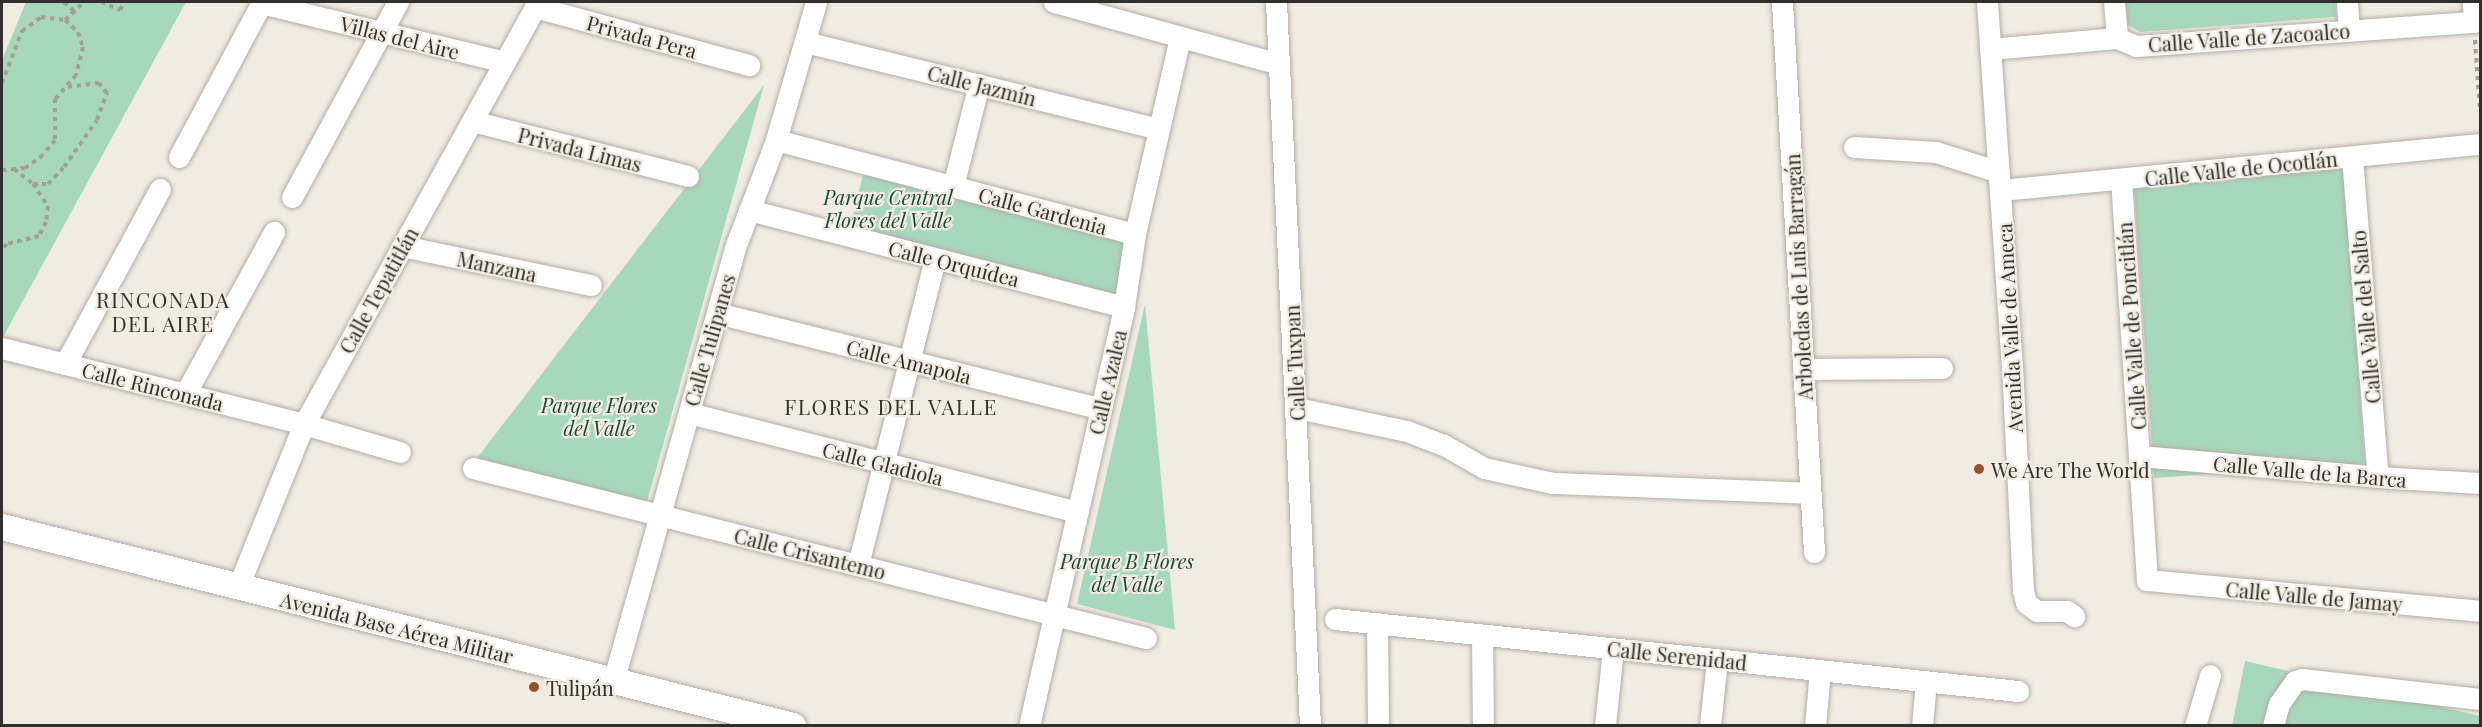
<!DOCTYPE html>
<meta charset="utf-8">
<style>
body{margin:0}
#map{position:relative;width:2482px;height:727px;overflow:hidden;background:#f1ece3;font-family:"Playfair Display",serif}
div>[style]{position:absolute}
.green>*{inset:0;background:#a8d8bb;transform-origin:0 0}
.path>*{height:4px;margin-top:-2px;transform-origin:0;background:repeating-linear-gradient(90deg,#a29f98 0 4.5px,transparent 0 9px)}
.roads{filter:drop-shadow(0 0 2px #b2ada5) drop-shadow(0 0 2px #b2ada5)}
.minor>*{height:21px;margin:-10.5px;padding:0 10.5px;transform-origin:10.5px;border-radius:10.5px;background:#fff}
.major>*{height:26px;margin:-13px;padding:0 13px;transform-origin:13px;border-radius:13px;background:#fff}
.dots>*{width:16px;height:16px;translate:-50% -50%;box-sizing:border-box;border:3px solid #f1ece3;border-radius:50%}
span{translate:-50% -50%;white-space:nowrap;text-align:center;line-height:1.15;-webkit-text-stroke:4.5px #f1ece3;paint-order:stroke}
.street-label{font-size:20px;color:#312f2c}
.park-label{font-size:20px;color:#194a31;font-style:italic}
.poi-label{font-size:20px;color:#312f2c}
.left{translate:0 -50%;text-align:left}
.neighbourhood-label{font-size:21px;color:#35312b;letter-spacing:1.5px}
.frame{position:absolute;inset:0;border:3px solid #312f2c;pointer-events:none}
</style>
<div id="map">
<div class="green">
<div style="clip-path:polygon(26px 2px,186px 2px,2px 339px,2px 60px)"></div>
<div style="clip-path:polygon(2124px 2px,2335px 2px,2336px 17px,2140px 32px,2125px 23px)"></div>
<div style="clip-path:polygon(764px 85px,647px 502px,477px 458px)"></div>
<div style="left:2344px;top:166px;width:298px;height:211px;rotate:86deg"></div>
<div style="left:864px;top:171px;width:273px;height:60px;rotate:14deg"></div>
<div style="clip-path:polygon(1145px 304px,1175px 630px,1077px 604px)"></div>
<div style="clip-path:polygon(2245px 661px,2480px 716px,2480px 726px,2232px 726px)"></div>
</div>
<div class="path">
<div style="left:64px;top:2px;width:13px;rotate:42deg"></div>
<div style="left:101px;top:2px;width:21px;rotate:23deg"></div>
<div style="left:120px;top:10px;width:9px;rotate:-63deg"></div>
<div style="left:65px;top:20px;width:26px;rotate:-43deg"></div>
<div style="left:2475px;top:40px;width:71px;rotate:86deg"></div>
<div style="left:2px;top:83px;width:56px;rotate:-69deg"></div>
<div style="left:22px;top:31px;width:24px;rotate:-36deg"></div>
<div style="left:41px;top:17px;width:24px;rotate:7deg"></div>
<div style="left:65px;top:20px;width:18px;rotate:43deg"></div>
<div style="left:78px;top:32px;width:16px;rotate:72deg"></div>
<div style="left:83px;top:47px;width:29px;rotate:104deg"></div>
<div style="left:76px;top:75px;width:32px;rotate:131deg"></div>
<div style="left:55px;top:99px;width:41px;rotate:90deg"></div>
<div style="left:55px;top:140px;width:19px;rotate:129deg"></div>
<div style="left:43px;top:155px;width:22px;rotate:144deg"></div>
<div style="left:25px;top:168px;width:11px;rotate:175deg"></div>
<div style="left:2px;top:170px;width:12px;rotate:-5deg"></div>
<div style="left:14px;top:169px;width:24px;rotate:38deg"></div>
<div style="left:33px;top:184px;width:27px;rotate:56deg"></div>
<div style="left:48px;top:206px;width:16px;rotate:97deg"></div>
<div style="left:46px;top:222px;width:16px;rotate:117deg"></div>
<div style="left:39px;top:236px;width:33px;rotate:166deg"></div>
<div style="left:7px;top:244px;width:7px;rotate:135deg"></div>
<div style="left:33px;top:184px;width:15px"></div>
<div style="left:48px;top:184px;width:23px;rotate:-47deg"></div>
<div style="left:64px;top:167px;width:57px;rotate:-54.9deg"></div>
<div style="left:97px;top:120px;width:29px;rotate:-70deg"></div>
<div style="left:107px;top:93px;width:13px;rotate:-129deg"></div>
<div style="left:99px;top:83px;width:33px;rotate:173deg"></div>
</div>
<div class="roads">
<div class="minor">
<div style="left:1054px;top:2px;width:233px;rotate:15.4deg"></div>
<div style="left:1276px;top:2px;width:725px;rotate:87.31deg"></div>
<div style="left:1782px;top:2px;width:551px;rotate:86.67deg"></div>
<div style="left:1987px;top:2px;width:364px;rotate:86.1deg"></div>
<div style="left:2012px;top:365px;width:225px;rotate:87.2deg"></div>
<div style="left:2023px;top:590px;width:13px;rotate:77deg"></div>
<div style="left:2026px;top:603px;width:14px;rotate:36deg"></div>
<div style="left:2037px;top:611px;width:30px"></div>
<div style="left:2067px;top:611px;width:9px;rotate:36deg"></div>
<div style="left:2114px;top:2px;width:36px;rotate:85deg"></div>
<div style="left:2347px;top:2px;width:28px;rotate:86deg"></div>
<div style="left:261px;top:3px;width:251px;rotate:13.6deg"></div>
<div style="left:535px;top:7px;width:222px;rotate:15.2deg"></div>
<div style="left:805px;top:42px;width:364px;rotate:13.8deg"></div>
<div style="left:1990px;top:49px;width:127px;rotate:-5deg"></div>
<div style="left:2117px;top:38px;width:21px;rotate:23deg"></div>
<div style="left:2136px;top:46px;width:339px;rotate:-4.1deg"></div>
<div style="left:2474px;top:22px;width:20px;rotate:-93deg"></div>
<div style="left:472px;top:121px;width:223px;rotate:14.3deg"></div>
<div style="left:776px;top:140px;width:371px;rotate:14.7deg"></div>
<div style="left:1854px;top:147px;width:82px;rotate:3.5deg"></div>
<div style="left:1936px;top:152px;width:66px;rotate:17.6deg"></div>
<div style="left:179px;top:157px;width:176px;rotate:-61.8deg"></div>
<div style="left:2352px;top:157px;width:321px;rotate:85.4deg"></div>
<div style="left:2121px;top:179px;width:402px;rotate:86.3deg"></div>
<div style="left:2147px;top:580px;width:334px;rotate:5.3deg"></div>
<div style="left:953px;top:186px;width:105px;rotate:-75.7deg"></div>
<div style="left:2001px;top:190px;width:481px;rotate:-5.5deg"></div>
<div style="left:292px;top:197px;width:222px;rotate:-61.5deg"></div>
<div style="left:749px;top:210px;width:387px;rotate:14.5deg"></div>
<div style="left:402px;top:246px;width:193px;rotate:11.7deg"></div>
<div style="left:717px;top:313px;width:396px;rotate:14deg"></div>
<div style="left:2px;top:348px;width:311px;rotate:14.1deg"></div>
<div style="left:304px;top:424px;width:100px;rotate:16.3deg"></div>
<div style="left:65px;top:364px;width:199px;rotate:-61.5deg"></div>
<div style="left:1803px;top:369px;width:139px;rotate:-0.4deg"></div>
<div style="left:185px;top:394px;width:185px;rotate:-61.2deg"></div>
<div style="left:1297px;top:408px;width:112px;rotate:11.8deg"></div>
<div style="left:1407px;top:431px;width:40px;rotate:21deg"></div>
<div style="left:1444px;top:445px;width:46px;rotate:29.9deg"></div>
<div style="left:1484px;top:468px;width:71px;rotate:12.3deg"></div>
<div style="left:1553px;top:483px;width:257px;rotate:2.2deg"></div>
<div style="left:689px;top:413px;width:401px;rotate:14.3deg"></div>
<div style="left:2140px;top:456px;width:239px;rotate:5deg"></div>
<div style="left:2378px;top:477px;width:102px;rotate:3.4deg"></div>
<div style="left:473px;top:468px;width:694px;rotate:14.18deg"></div>
<div style="left:858px;top:565px;width:316px;rotate:-75.9deg"></div>
<div style="left:238px;top:587px;width:176px;rotate:-68deg"></div>
<div style="left:304px;top:424px;width:483px;rotate:-61deg"></div>
<div style="left:1335px;top:619px;width:687px;rotate:6.02deg"></div>
<div style="left:1377px;top:623px;width:103px;rotate:89.4deg"></div>
<div style="left:1482px;top:635px;width:91px;rotate:89.4deg"></div>
<div style="left:613px;top:682px;width:454px;rotate:-74.3deg"></div>
<div style="left:736px;top:245px;width:112px;rotate:-69.1deg"></div>
<div style="left:776px;top:140px;width:144px;rotate:-73.8deg"></div>
<div style="left:1029px;top:726px;width:430px;rotate:-77.2deg"></div>
<div style="left:1124px;top:307px;width:74px;rotate:-81.4deg"></div>
<div style="left:1135px;top:234px;width:202px;rotate:-77.1deg"></div>
<div style="left:1605px;top:726px;width:78px;rotate:-84.1deg"></div>
<div style="left:1710px;top:726px;width:67px;rotate:-84deg"></div>
<div style="left:1815px;top:726px;width:56px;rotate:-84.9deg"></div>
<div style="left:1922px;top:726px;width:45px;rotate:-84.9deg"></div>
<div style="left:2195px;top:726px;width:53px;rotate:-73.6deg"></div>
<div style="left:2273px;top:726px;width:23px;rotate:-75deg"></div>
<div style="left:2279px;top:704px;width:28px;rotate:-55deg"></div>
<div style="left:2295px;top:681px;width:7px;rotate:-16deg"></div>
<div style="left:2302px;top:679px;width:179px;rotate:6.4deg"></div>
</div>
<div class="major">
<div style="left:2px;top:527px;width:816px;rotate:14.12deg"></div>
</div>
</div>
<div class="dots">
<div style="left:1979px;top:469px;background:#98522a"></div>
<div style="left:534px;top:687px;background:#98522a"></div>
</div>
<div class="street-label">
<span style="left:642px;top:36px;rotate:15deg">Privada Pera</span>
<span style="left:400px;top:37px;rotate:14deg">Villas del Aire</span>
<span style="left:2249px;top:37px;rotate:-4deg">Calle Valle de Zacoalco</span>
<span style="left:982px;top:85px;rotate:14deg">Calle Jazmín</span>
<span style="left:580px;top:149px;rotate:14deg">Privada Limas</span>
<span style="left:2241px;top:168px;rotate:-6deg">Calle Valle de Ocotlán</span>
<span style="left:1043px;top:210px;rotate:15deg">Calle Gardenia</span>
<span style="left:954px;top:263px;rotate:14deg">Calle Orquídea</span>
<span style="left:497px;top:266px;rotate:12deg">Manzana</span>
<span style="left:1798px;top:277px;rotate:-93deg">Arboledas de Luis Barragán</span>
<span style="left:378px;top:290px;rotate:-61deg">Calle Tepatitlán</span>
<span style="left:2365px;top:317px;rotate:-95deg">Calle Valle del Salto</span>
<span style="left:2131px;top:326px;rotate:-94deg">Calle Valle de Poncitlán</span>
<span style="left:2009px;top:328px;rotate:-93deg">Avenida Valle de Ameca</span>
<span style="left:709px;top:340px;rotate:-74deg">Calle Tulipanes</span>
<span style="left:909px;top:361px;rotate:14deg">Calle Amapola</span>
<span style="left:1294px;top:363px;rotate:-93deg">Calle Tuxpan</span>
<span style="left:1107px;top:382px;rotate:-77deg">Calle Azalea</span>
<span style="left:153px;top:386px;rotate:14deg">Calle Rinconada</span>
<span style="left:883px;top:463px;rotate:14deg">Calle Gladiola</span>
<span style="left:2310px;top:471px;rotate:5deg">Calle Valle de la Barca</span>
<span style="left:810px;top:553px;rotate:14deg">Calle Crisantemo</span>
<span style="left:2314px;top:596px;rotate:5deg">Calle Valle de Jamay</span>
<span style="left:397px;top:627px;rotate:14deg">Avenida Base Aérea Militar</span>
<span style="left:1677px;top:655px;rotate:6deg">Calle Serenidad</span>
</div>
<div class="park-label">
<span style="left:888px;top:208px">Parque Central<br>Flores del Valle</span>
<span style="left:599px;top:416px">Parque Flores<br>del Valle</span>
<span style="left:1127px;top:572px">Parque B Flores<br>del Valle</span>
</div>
<div class="poi-label">
<span class="left" style="left:1991px;top:469px">We Are The World</span>
<span class="left" style="left:546px;top:687px">Tulipán</span>
</div>
<div class="neighbourhood-label">
<span style="left:163px;top:311px">RINCONADA<br>DEL AIRE</span>
<span style="left:891px;top:406px">FLORES DEL VALLE</span>
</div>
<div class="frame"></div>
</div>
